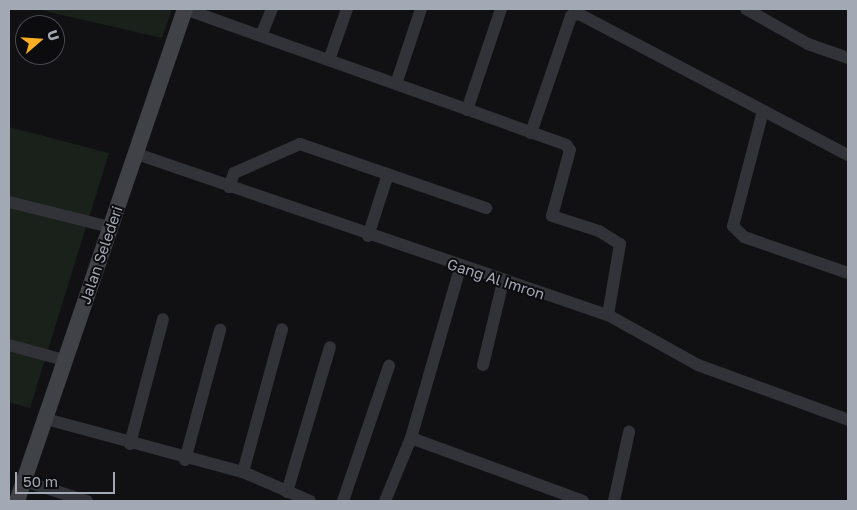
<!DOCTYPE html>
<style>
body{margin:0}
#map{position:relative;width:857px;height:510px;overflow:hidden;background:#111113;font-family:"Golos Text",sans-serif}
div>[style]{position:absolute}
.green>*{inset:0;background:#19211a}
.street>*{height:12px;margin:-6px;padding:0 6px;transform-origin:6px;border-radius:6px;background:#323338}
.secondary>*{height:16px;margin:-8px;padding:0 8px;transform-origin:8px;border-radius:8px;background:#404248}
span{translate:-50% -50%;white-space:nowrap;text-align:center;line-height:1.15;-webkit-text-stroke:4px #0c0c0e;paint-order:stroke}
.street-label{font-size:15px;color:#a2a8b4}
.frame{position:absolute;inset:0;border:10px solid #a2a8b4;pointer-events:none}
.north{position:absolute;left:15px;top:15px;width:50px;height:50px;box-sizing:border-box;background:#0c0c0e;border:1px solid #484a50;border-radius:50%;rotate:71deg;font-size:14px;font-weight:700;line-height:20px;text-align:center;color:#a2a8b4}
.north::after{content:'';display:block;margin:auto;width:18px;height:22px;background:#f9ae23;clip-path:polygon(50% 0,100% 100%,50% 72%,0 100%)}
.scale{position:absolute;left:15px;top:472px;width:100px;height:22px;box-sizing:border-box;border:2px solid #a2a8b4;border-top:0;padding-left:6px;font-size:15px;line-height:18px;white-space:nowrap;color:#a2a8b4;-webkit-text-stroke:4px #0c0c0e;paint-order:stroke}
</style>
<div id="map">
<div class="green">
<div style="clip-path:polygon(36px 9px,172px 9px,162px 38px)"></div>
<div style="clip-path:polygon(9px 127px,109px 153px,30px 408px,9px 402px)"></div>
</div>
<div class="street">
<div style="left:185px;top:9px;width:405px;rotate:19.6deg"></div>
<div style="left:566px;top:145px;width:6px;rotate:51deg"></div>
<div style="left:570px;top:150px;width:68px;rotate:105.3deg"></div>
<div style="left:552px;top:216px;width:49px;rotate:17.7deg"></div>
<div style="left:599px;top:231px;width:25px;rotate:32deg"></div>
<div style="left:620px;top:244px;width:72px;rotate:99.6deg"></div>
<div style="left:746px;top:9px;width:71px;rotate:29.4deg"></div>
<div style="left:808px;top:44px;width:42px;rotate:19.3deg"></div>
<div style="left:261px;top:36px;width:29px;rotate:-68deg"></div>
<div style="left:329px;top:60px;width:54px;rotate:-70.6deg"></div>
<div style="left:396px;top:84px;width:79px;rotate:-71.6deg"></div>
<div style="left:467px;top:110px;width:107px;rotate:-71.4deg"></div>
<div style="left:763px;top:111px;width:119px;rotate:104.6deg"></div>
<div style="left:733px;top:226px;width:16px;rotate:45deg"></div>
<div style="left:744px;top:237px;width:110px;rotate:19.1deg"></div>
<div style="left:531px;top:133px;width:124px;rotate:-71.1deg"></div>
<div style="left:571px;top:16px;width:8px;rotate:-14deg"></div>
<div style="left:579px;top:14px;width:304px;rotate:27.7deg"></div>
<div style="left:137px;top:154px;width:498px;rotate:18.9deg"></div>
<div style="left:608px;top:315px;width:103px;rotate:29.1deg"></div>
<div style="left:698px;top:365px;width:160px;rotate:20.1deg"></div>
<div style="left:229px;top:187px;width:15px;rotate:-70deg"></div>
<div style="left:234px;top:173px;width:72px;rotate:-23.7deg"></div>
<div style="left:300px;top:144px;width:197px;rotate:19deg"></div>
<div style="left:9px;top:202px;width:104px;rotate:13.9deg"></div>
<div style="left:368px;top:236px;width:65px;rotate:-72.1deg"></div>
<div style="left:9px;top:345px;width:57px;rotate:15.3deg"></div>
<div style="left:483px;top:365px;width:85px;rotate:-76.5deg"></div>
<div style="left:46px;top:419px;width:204px;rotate:15.1deg"></div>
<div style="left:243px;top:472px;width:73px;rotate:23.4deg"></div>
<div style="left:411px;top:438px;width:183px;rotate:20.1deg"></div>
<div style="left:130px;top:444px;width:129px;rotate:-75.2deg"></div>
<div style="left:185px;top:460px;width:135px;rotate:-74.9deg"></div>
<div style="left:243px;top:472px;width:148px;rotate:-74.7deg"></div>
<div style="left:24px;top:481px;width:66px;rotate:17.6deg"></div>
<div style="left:287px;top:492px;width:151px;rotate:-73.5deg"></div>
<div style="left:343px;top:501px;width:143px;rotate:-71.2deg"></div>
<div style="left:385px;top:501px;width:68px;rotate:-67.6deg"></div>
<div style="left:411px;top:438px;width:177px;rotate:-73.9deg"></div>
<div style="left:614px;top:501px;width:71px;rotate:-77.7deg"></div>
</div>
<div class="secondary">
<div style="left:17px;top:501px;width:520px;rotate:-71.15deg"></div>
</div>
<div class="street-label">
<span style="left:101px;top:255px;rotate:-71deg">Jalan Selederi</span>
<span style="left:496px;top:279px;rotate:18deg">Gang Al Imron</span>
</div>
<div class="frame"></div>
<div class="north">U</div>
<div class="scale">50 m</div>
</div>
